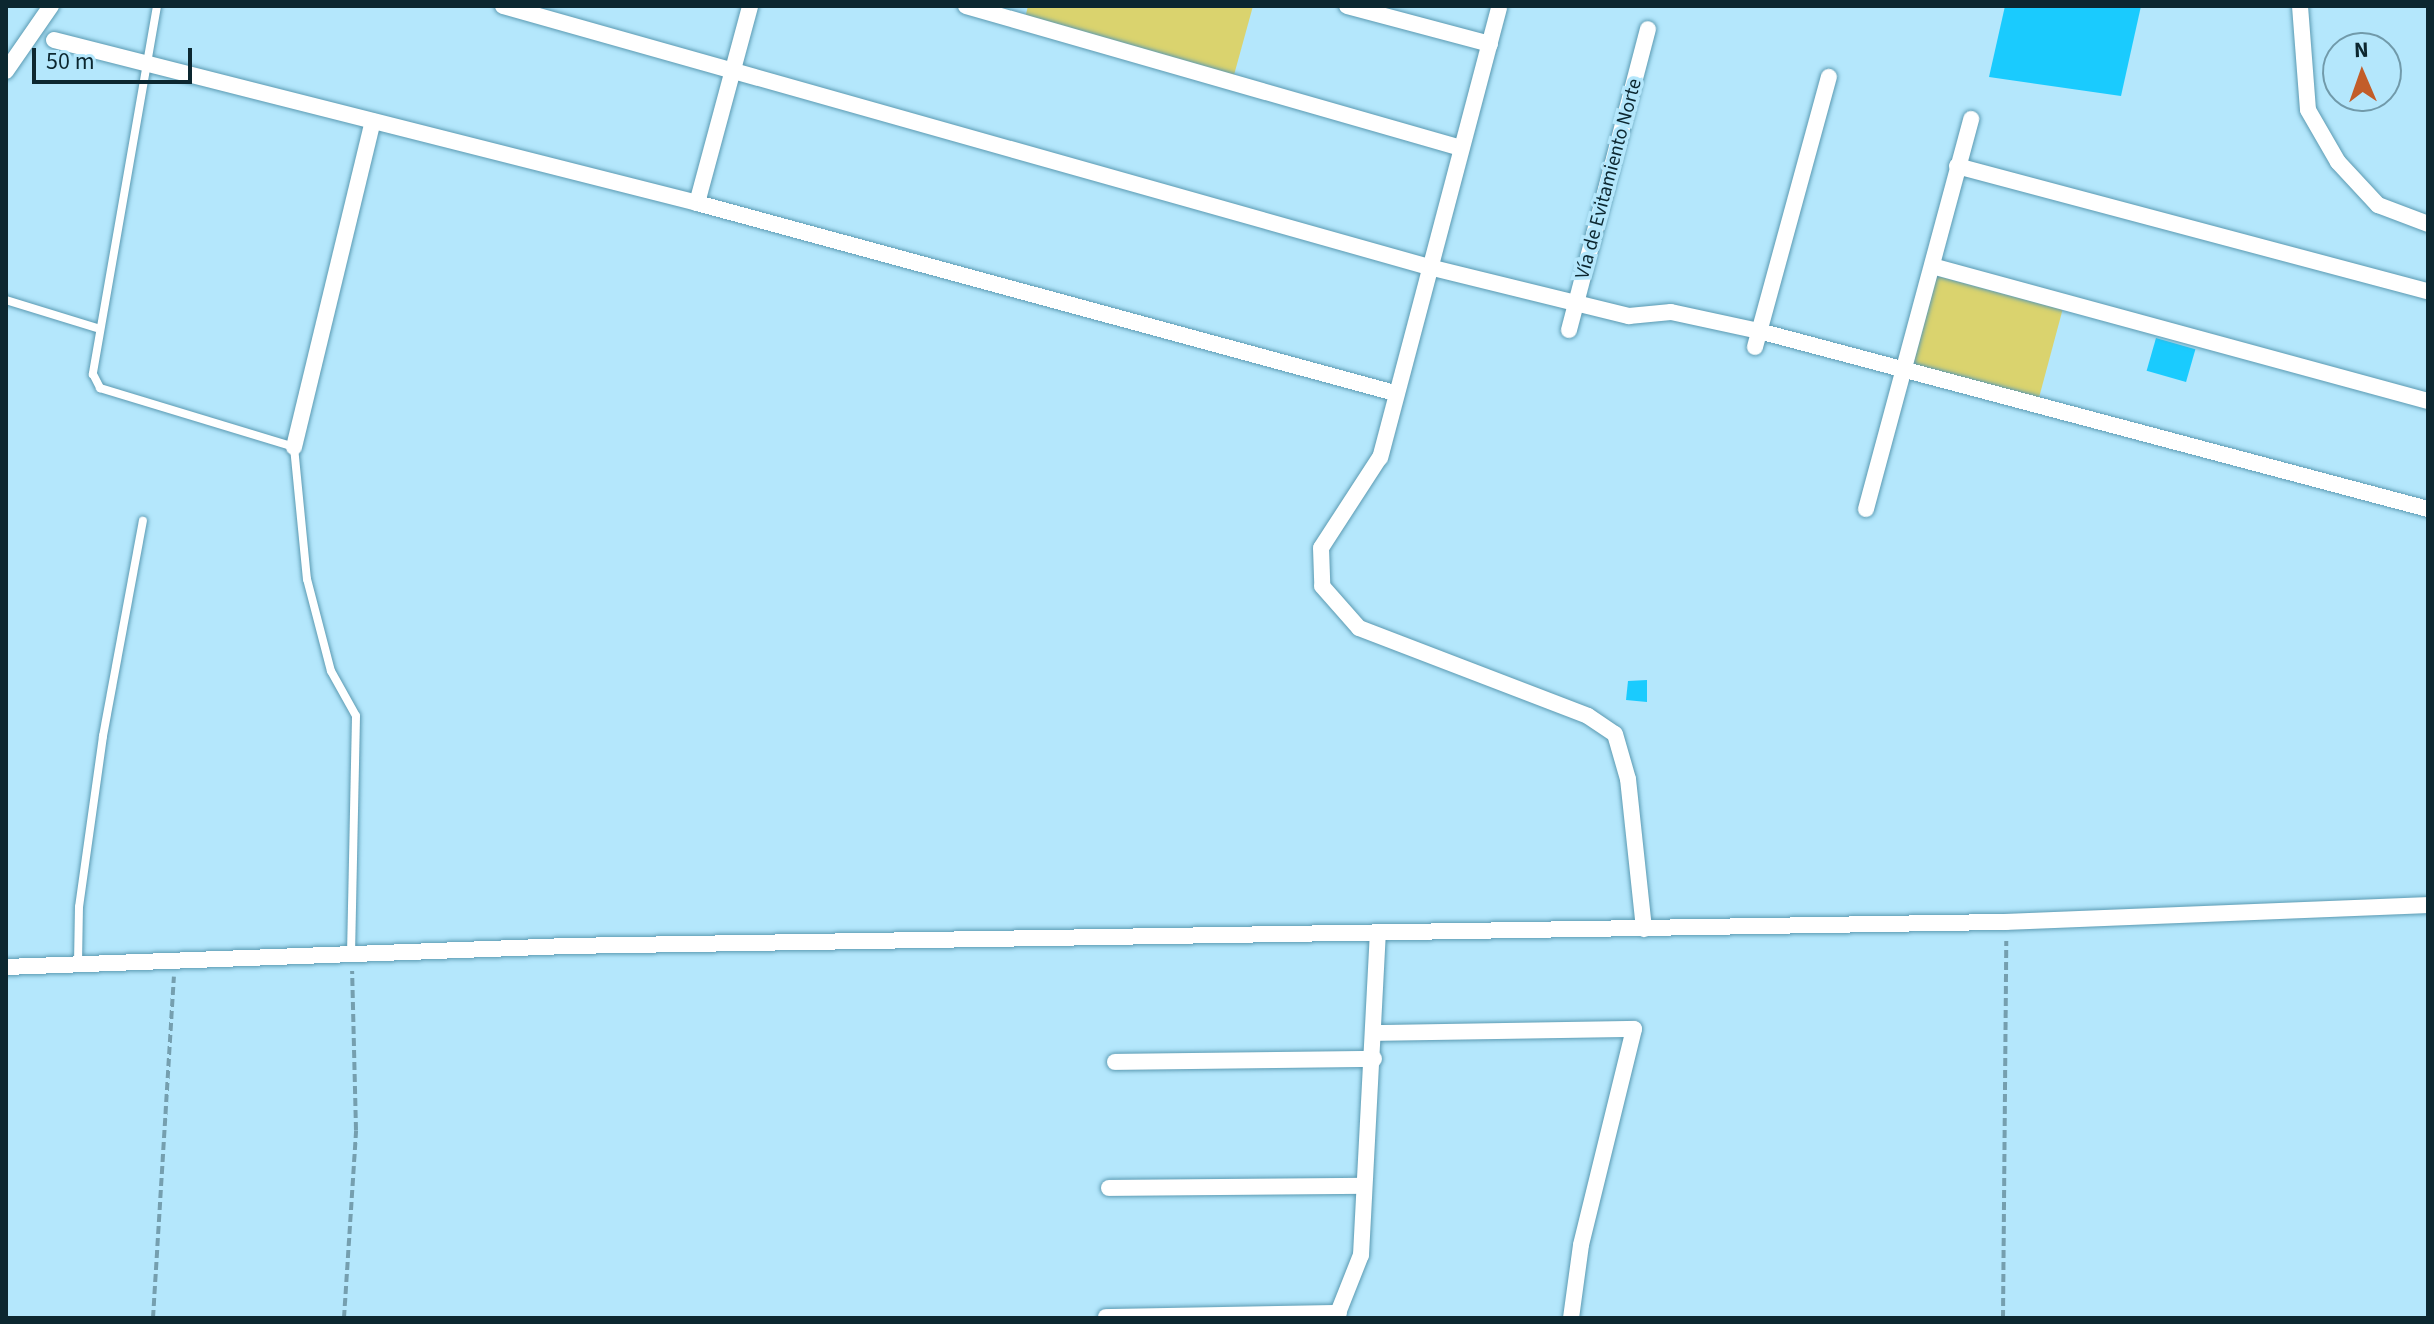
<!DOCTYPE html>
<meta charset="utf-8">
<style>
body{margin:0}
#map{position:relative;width:2434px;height:1324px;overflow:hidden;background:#b4e7fc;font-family:"Source Sans 3",sans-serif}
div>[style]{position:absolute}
.green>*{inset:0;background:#dad36e;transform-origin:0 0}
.building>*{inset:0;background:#1acbfe;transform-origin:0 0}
.path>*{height:4px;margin-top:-2px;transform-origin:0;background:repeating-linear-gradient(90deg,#759faf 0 8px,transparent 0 12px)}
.roads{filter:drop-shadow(0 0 2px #5b9ab2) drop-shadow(0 0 2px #5b9ab2)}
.lane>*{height:8px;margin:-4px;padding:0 4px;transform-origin:4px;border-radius:4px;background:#fff}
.street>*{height:16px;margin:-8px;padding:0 8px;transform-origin:8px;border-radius:8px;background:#fff}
span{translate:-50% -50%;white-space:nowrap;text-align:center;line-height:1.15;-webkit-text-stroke:7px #b4e7fc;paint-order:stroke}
.street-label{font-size:20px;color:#0c2730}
.frame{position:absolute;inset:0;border:8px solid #0c2730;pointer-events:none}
.north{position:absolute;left:2322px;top:32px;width:80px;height:80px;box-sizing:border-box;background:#b4e7fc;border:2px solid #719aaa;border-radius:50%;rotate:358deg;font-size:22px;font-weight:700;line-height:32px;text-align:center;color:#0c2730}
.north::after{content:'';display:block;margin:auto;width:28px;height:36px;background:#c25d29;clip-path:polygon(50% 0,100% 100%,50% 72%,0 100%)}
.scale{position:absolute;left:32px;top:48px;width:160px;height:36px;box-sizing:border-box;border:4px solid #0c2730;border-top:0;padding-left:10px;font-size:24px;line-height:28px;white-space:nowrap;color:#0c2730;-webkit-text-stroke:6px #b4e7fc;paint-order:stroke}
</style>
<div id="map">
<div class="green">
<div style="clip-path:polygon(1028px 6px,1253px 6px,1234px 75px,1025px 18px)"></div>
<div style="left:1937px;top:276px;width:130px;height:92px;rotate:15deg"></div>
</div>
<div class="building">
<div style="clip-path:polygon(2005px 6px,2141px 6px,2121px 96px,1989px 77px)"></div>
<div style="left:2156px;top:338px;width:41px;height:34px;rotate:16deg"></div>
<div style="clip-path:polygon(1647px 680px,1647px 702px,1626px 700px,1628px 681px)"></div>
</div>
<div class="path">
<div style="left:153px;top:1318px;width:342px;rotate:-86.5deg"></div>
<div style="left:344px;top:1318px;width:188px;rotate:-86.3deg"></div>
<div style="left:356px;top:1130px;width:159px;rotate:-91.4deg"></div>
<div style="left:2003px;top:1318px;width:377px;rotate:-89.5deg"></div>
</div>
<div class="roads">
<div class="lane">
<div style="left:157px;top:6px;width:374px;rotate:99.9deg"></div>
<div style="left:93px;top:374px;width:16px;rotate:63deg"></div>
<div style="left:100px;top:388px;width:203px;rotate:16.9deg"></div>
<div style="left:294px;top:447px;width:133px;rotate:84.4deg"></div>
<div style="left:307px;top:579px;width:95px;rotate:75.4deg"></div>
<div style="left:331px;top:671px;width:51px;rotate:60.9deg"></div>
<div style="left:356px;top:716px;width:240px;rotate:91.2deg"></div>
<div style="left:6px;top:300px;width:95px;rotate:17.1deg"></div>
<div style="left:78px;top:963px;width:56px;rotate:-89deg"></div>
<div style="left:79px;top:907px;width:173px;rotate:-82deg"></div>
<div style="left:103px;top:736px;width:219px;rotate:-79.5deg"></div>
</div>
<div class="street">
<div style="left:503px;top:6px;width:962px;rotate:15.74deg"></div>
<div style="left:1429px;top:267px;width:206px;rotate:13.8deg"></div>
<div style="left:1629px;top:316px;width:42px;rotate:-5.4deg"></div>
<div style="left:1671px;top:312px;width:90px;rotate:12.2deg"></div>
<div style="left:1759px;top:331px;width:692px;rotate:14.9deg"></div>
<div style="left:966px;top:6px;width:515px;rotate:16.01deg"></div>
<div style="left:1347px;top:6px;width:148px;rotate:14.9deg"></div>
<div style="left:2300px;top:6px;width:104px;rotate:85.6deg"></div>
<div style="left:2308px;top:110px;width:60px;rotate:60deg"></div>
<div style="left:2338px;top:162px;width:59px;rotate:47.1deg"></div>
<div style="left:2378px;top:205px;width:53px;rotate:20.8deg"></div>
<div style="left:1499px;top:8px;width:465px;rotate:104.8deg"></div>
<div style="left:1380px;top:457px;width:108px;rotate:123deg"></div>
<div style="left:1321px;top:548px;width:38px;rotate:88deg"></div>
<div style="left:1322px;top:586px;width:56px;rotate:48.6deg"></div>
<div style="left:1359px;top:628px;width:245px;rotate:21deg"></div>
<div style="left:1588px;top:716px;width:32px;rotate:34deg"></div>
<div style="left:1615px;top:734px;width:47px;rotate:73.9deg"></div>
<div style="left:1628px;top:779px;width:151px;rotate:83.9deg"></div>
<div style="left:54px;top:40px;width:663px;rotate:14.22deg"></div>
<div style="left:697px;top:203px;width:723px;rotate:15.23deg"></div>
<div style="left:6px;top:71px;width:79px;rotate:-55.3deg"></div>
<div style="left:1957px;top:166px;width:487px;rotate:14.9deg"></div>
<div style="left:697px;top:203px;width:204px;rotate:-74.9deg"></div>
<div style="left:1932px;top:266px;width:514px;rotate:15.23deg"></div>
<div style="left:1569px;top:330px;width:311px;rotate:-75.3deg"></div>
<div style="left:1755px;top:347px;width:280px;rotate:-74.7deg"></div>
<div style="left:294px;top:447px;width:335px;rotate:-76.4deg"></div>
<div style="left:1866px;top:509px;width:404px;rotate:-74.9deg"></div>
<div style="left:6px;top:967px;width:561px;rotate:-2.14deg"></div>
<div style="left:567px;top:946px;width:1439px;rotate:-0.96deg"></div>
<div style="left:2006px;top:922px;width:422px;rotate:-2.3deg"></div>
<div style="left:1376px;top:1033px;width:258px;rotate:-0.9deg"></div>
<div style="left:1634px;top:1029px;width:222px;rotate:103.8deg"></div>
<div style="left:1581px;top:1245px;width:74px;rotate:97.8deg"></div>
<div style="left:1115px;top:1062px;width:259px;rotate:-0.7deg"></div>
<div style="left:1109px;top:1188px;width:253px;rotate:-0.5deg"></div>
<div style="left:1106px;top:1317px;width:233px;rotate:-1deg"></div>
<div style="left:1336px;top:1318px;width:68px;rotate:-68.4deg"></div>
<div style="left:1361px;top:1255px;width:321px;rotate:-87deg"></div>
</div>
</div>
<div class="street-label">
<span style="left:1609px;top:179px;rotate:-75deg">Vía de Evitamiento Norte</span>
</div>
<div class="frame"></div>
<div class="north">N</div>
<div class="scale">50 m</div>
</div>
